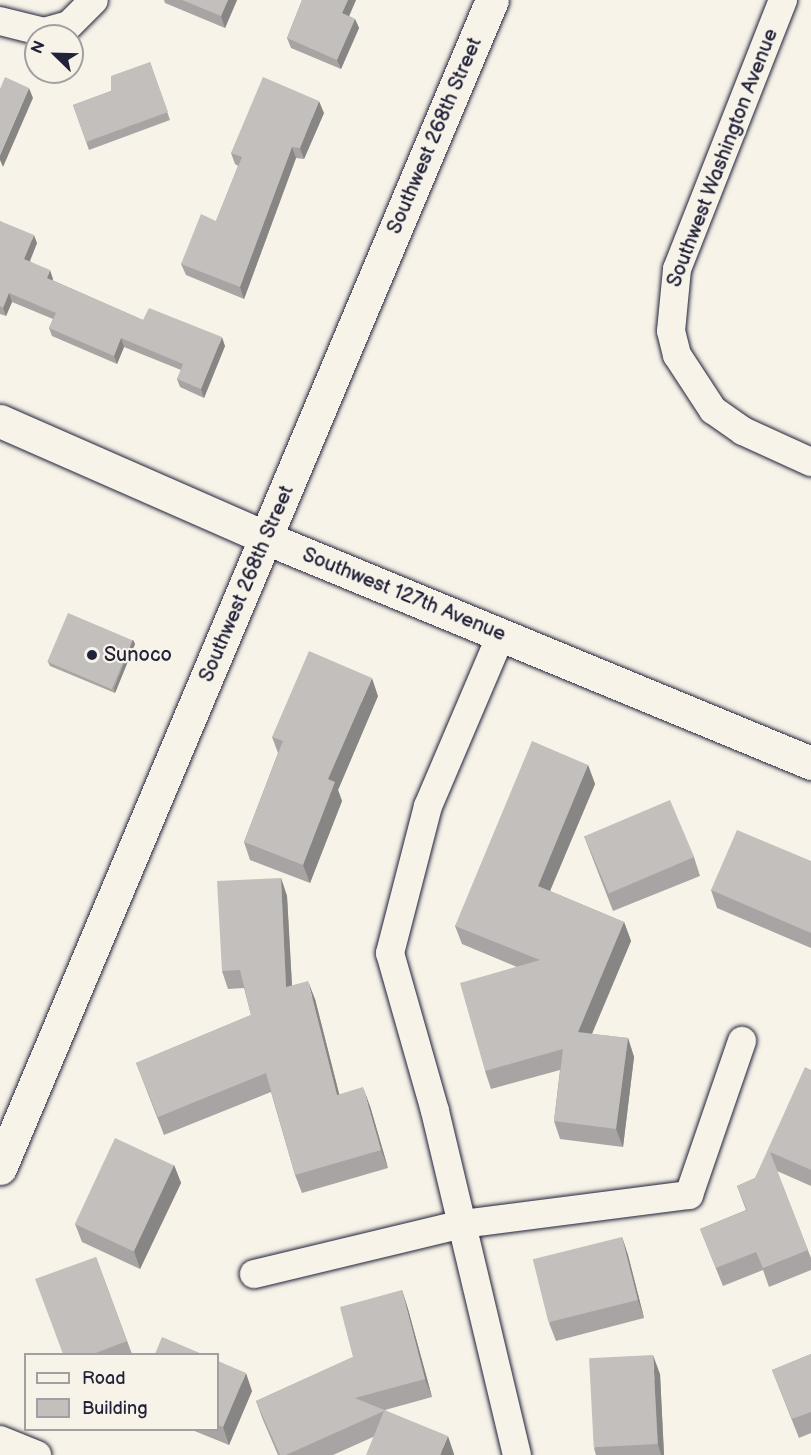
<!DOCTYPE html>
<style>
body{margin:0}
#map{position:relative;width:811px;height:1455px;overflow:hidden;background:#f7f3e8;font-family:"Balsamiq Sans",sans-serif}
div>[style]{position:absolute}
.roads{filter:drop-shadow(0 0 2px #22223b) drop-shadow(0 0 2px #22223b)}
.street>*{height:28px;margin:-14px;padding:0 14px;transform-origin:14px;border-radius:14px;background:#f7f3e8}
.secondary>*{height:33px;margin:-16.5px;padding:0 16.5px;transform-origin:16.5px;border-radius:16.5px;background:#f7f3e8}
.wall>*{inset:0;background:#a7a4a3}
.shaded-wall>*{inset:0;background:#888684}
.building>*{inset:0;background:#c2bfbd;transform-origin:0 0}
.dots>*{width:16px;height:16px;translate:-50% -50%;box-sizing:border-box;border:3px solid #f7f3e8;border-radius:50%}
span{translate:-50% -50%;white-space:nowrap;text-align:center;line-height:1.15;-webkit-text-stroke:4.5px #f7f3e8;paint-order:stroke}
.street-label{font-size:20px;color:#22223b}
.poi-label{font-size:20px;color:#22223b}
.left{translate:0 -50%;text-align:left}
.legend{position:absolute;left:24px;top:1353px;width:195px;height:78px;box-sizing:border-box;background:#f7f3e8;border:2px solid #a29fa3;margin:0;padding:8px 10px;list-style:none;font-size:18px;color:#22223b}
.legend li{display:flex;align-items:center;gap:12px;height:30px}
.legend b{width:30px;border:2px solid #a29fa3}
.north{position:absolute;left:24px;top:24px;width:60px;height:60px;box-sizing:border-box;background:#f7f3e8;border:2px solid #a29fa3;border-radius:50%;rotate:293deg;font-size:16px;font-weight:700;line-height:24px;text-align:center;color:#22223b}
.north::after{content:'';display:block;margin:auto;width:21px;height:27px;background:#22223b;clip-path:polygon(50% 0,100% 100%,50% 72%,0 100%)}
</style>
<div id="map">
<div class="roads">
<div class="street">
<div style="left:783px;top:0;width:289px;rotate:111.5deg"></div>
<div style="left:677px;top:269px;width:62px;rotate:95.5deg"></div>
<div style="left:671px;top:331px;width:25px;rotate:76deg"></div>
<div style="left:677px;top:355px;width:66px;rotate:56.8deg"></div>
<div style="left:713px;top:410px;width:37px;rotate:35deg"></div>
<div style="left:743px;top:431px;width:75px;rotate:24.5deg"></div>
<div style="left:0;top:21px;width:45px;rotate:14deg"></div>
<div style="left:44px;top:32px;width:26px;rotate:-16deg"></div>
<div style="left:69px;top:25px;width:35px;rotate:-45deg"></div>
<div style="left:501px;top:635px;width:186px;rotate:113.1deg"></div>
<div style="left:428px;top:806px;width:152px;rotate:104.5deg"></div>
<div style="left:390px;top:953px;width:164px;rotate:74.1deg"></div>
<div style="left:435px;top:1111px;width:354px;rotate:76.6deg"></div>
<div style="left:254px;top:1274px;width:214px;rotate:-13.5deg"></div>
<div style="left:462px;top:1224px;width:229px;rotate:-7.3deg"></div>
<div style="left:689px;top:1195px;width:163px;rotate:-71deg"></div>
<div style="left:0;top:1440px;width:40px;rotate:22deg"></div>
</div>
<div class="secondary">
<div style="left:0;top:421px;width:291px;rotate:23.7deg"></div>
<div style="left:266px;top:538px;width:590px;rotate:22.43deg"></div>
<div style="left:0;top:1168px;width:1267px;rotate:-67.16deg"></div>
</div>
</div>
<div class="wall">
<div style="clip-path:polygon(164px 0,237px 0,225px 28px,165px 3px)"></div>
<div style="clip-path:polygon(302px 0,356px 0,349px 16px,355px 19px,359px 28px,341px 69px,291px 48px,287px 38px)"></div>
<div style="clip-path:polygon(150px 62px,170px 120px,89px 150px,73px 105px,111px 91px)"></div>
<div style="clip-path:polygon(324px 113px,304px 159px,296px 158px,244px 299px,186px 275px,181px 264px,216px 221px,238px 166px,235px 164px,231px 153px)"></div>
<div style="clip-path:polygon(0 221px,37px 243px,30px 261px,53px 279px,52px 280px,143px 320px,225px 346px,204px 398px,180px 387px,177px 379px,181px 370px,124px 347px,117px 364px,52px 336px,49px 328px,53px 319px,12px 302px,6px 316px,0 314px)"></div>
<div style="clip-path:polygon(133px 640px,135px 644px,115px 693px,50px 666px,48px 662px)"></div>
<div style="clip-path:polygon(378px 696px,338px 790px,342px 801px,310px 883px,250px 860px,244px 842px,278px 753px,272px 737px)"></div>
<div style="clip-path:polygon(588px 765px,595px 784px,550px 891px,624px 922px,631px 941px,592px 1034px,628px 1038px,634px 1057px,623px 1147px,560px 1139px,554px 1121px,560px 1070px,491px 1089px,485px 1071px,517px 967px,462px 944px,455px 926px)"></div>
<div style="clip-path:polygon(584px 836px,694px 857px,700px 876px,613px 911px)"></div>
<div style="clip-path:polygon(811px 861px,811px 948px,717px 908px,711px 890px)"></div>
<div style="clip-path:polygon(281px 878px,287px 896px,292px 985px,315px 999px,339px 1094px,370px 1106px,388px 1168px,302px 1193px,295px 1175px,271px 1092px,164px 1135px,136px 1063px,251px 1015px,244px 988px,228px 989px,222px 971px)"></div>
<div style="clip-path:polygon(811px 1070px,811px 1186px,777px 1171px,811px 1258px,811px 1270px,769px 1287px,763px 1270px,723px 1286px,700px 1229px,746px 1210px,737px 1186px,755px 1178px)"></div>
<div style="clip-path:polygon(174px 1165px,181px 1183px,140px 1269px,82px 1242px,75px 1224px)"></div>
<div style="clip-path:polygon(622px 1237px,628px 1255px,644px 1318px,556px 1341px,549px 1323px)"></div>
<div style="clip-path:polygon(96px 1257px,132px 1354px,63px 1354px)"></div>
<div style="clip-path:polygon(402px 1290px,408px 1309px,432px 1397px,385px 1410px,454px 1454px,373px 1437px,333px 1455px,278px 1455px,263px 1420px,256px 1401px,353px 1357px)"></div>
<div style="clip-path:polygon(811px 1354px,811px 1433px,799px 1438px,772px 1370px)"></div>
<div style="clip-path:polygon(218px 1361px,252px 1391px,229px 1445px,192px 1430px,218px 1430px)"></div>
<div style="clip-path:polygon(660px 1374px,664px 1455px,596px 1455px,594px 1448px)"></div>
</div>
<div class="shaded-wall">
<div style="clip-path:polygon(228px 0,237px 0,225px 28px,221px 16px)"></div>
<div style="clip-path:polygon(348px 0,356px 0,346px 23px,342px 13px)"></div>
<div style="clip-path:polygon(355px 19px,359px 28px,341px 69px,337px 60px)"></div>
<div style="clip-path:polygon(29px 88px,33px 98px,3px 167px,0 160px,0 155px)"></div>
<div style="clip-path:polygon(319px 101px,324px 113px,304px 159px,300px 148px)"></div>
<div style="clip-path:polygon(292px 147px,296px 158px,244px 299px,240px 287px)"></div>
<div style="clip-path:polygon(34px 235px,37px 243px,27px 268px,24px 259px)"></div>
<div style="clip-path:polygon(50px 270px,53px 279px,50px 287px,47px 278px)"></div>
<div style="clip-path:polygon(9px 293px,12px 302px,6px 316px,3px 308px)"></div>
<div style="clip-path:polygon(222px 337px,225px 346px,204px 398px,201px 389px)"></div>
<div style="clip-path:polygon(121px 338px,124px 347px,117px 364px,114px 356px)"></div>
<div style="clip-path:polygon(133px 640px,135px 644px,115px 693px,114px 689px)"></div>
<div style="clip-path:polygon(372px 678px,378px 696px,338px 790px,342px 801px,310px 883px,303px 865px,328px 779px)"></div>
<div style="clip-path:polygon(588px 765px,595px 784px,544px 905px,538px 886px)"></div>
<div style="clip-path:polygon(281px 878px,287px 896px,293px 1005px,286px 987px)"></div>
<div style="clip-path:polygon(624px 922px,631px 941px,585px 1050px,578px 1032px)"></div>
<div style="clip-path:polygon(308px 981px,315px 999px,344px 1113px,337px 1095px)"></div>
<div style="clip-path:polygon(628px 1038px,634px 1057px,623px 1147px,616px 1129px)"></div>
<div style="clip-path:polygon(363px 1087px,370px 1106px,388px 1168px,381px 1150px)"></div>
<div style="clip-path:polygon(174px 1165px,181px 1183px,140px 1269px,134px 1251px)"></div>
<div style="clip-path:polygon(622px 1237px,628px 1255px,644px 1318px,638px 1300px)"></div>
<div style="clip-path:polygon(402px 1290px,408px 1309px,432px 1397px,425px 1379px)"></div>
<div style="clip-path:polygon(653px 1355px,660px 1374px,664px 1455px,661px 1455px,658px 1444px)"></div>
<div style="clip-path:polygon(246px 1373px,252px 1391px,229px 1445px,223px 1427px)"></div>
<div style="clip-path:polygon(448px 1436px,454px 1454px,454px 1455px,440px 1455px)"></div>
</div>
<div class="building">
<div style="clip-path:polygon(182px 0,228px 0,221px 16px)"></div>
<div style="clip-path:polygon(302px 0,348px 0,342px 13px,355px 19px,337px 60px,287px 38px)"></div>
<div style="clip-path:polygon(150px 62px,168px 112px,86px 142px,73px 105px,111px 91px,111px 76px)"></div>
<div style="clip-path:polygon(5px 77px,29px 88px,0 155px,0 89px)"></div>
<div style="clip-path:polygon(263px 77px,319px 101px,300px 148px,292px 147px,240px 287px,181px 264px,201px 214px,216px 221px,242px 157px,231px 153px)"></div>
<div style="clip-path:polygon(0 221px,34px 235px,24px 259px,50px 270px,47px 278px,143px 320px,149px 308px,222px 337px,201px 389px,177px 379px,183px 364px,121px 338px,114px 356px,49px 328px,56px 313px,9px 293px,3px 308px,0 306px)"></div>
<div style="left:68px;top:613px;width:70px;height:53px;rotate:23deg"></div>
<div style="clip-path:polygon(309px 651px,372px 678px,328px 779px,335px 782px,303px 865px,244px 842px,283px 741px,272px 737px)"></div>
<div style="clip-path:polygon(532px 741px,588px 765px,538px 886px,624px 922px,578px 1032px,628px 1038px,616px 1129px,554px 1121px,563px 1049px,485px 1071px,460px 983px,540px 960px,455px 926px)"></div>
<div style="left:670px;top:800px;width:62px;height:93px;rotate:67deg"></div>
<div style="clip-path:polygon(737px 830px,811px 861px,811px 933px,711px 890px)"></div>
<div style="clip-path:polygon(281px 878px,286px 987px,308px 981px,337px 1095px,363px 1087px,381px 1150px,295px 1175px,266px 1073px,158px 1117px,136px 1063px,251px 1015px,240px 970px,222px 971px,217px 881px)"></div>
<div style="clip-path:polygon(805px 1067px,811px 1070px,811px 1170px,770px 1152px,808px 1250px,763px 1268px,756px 1252px,716px 1268px,700px 1229px,747px 1210px,737px 1186px,755px 1178px)"></div>
<div style="left:115px;top:1138px;width:65px;height:95px;rotate:25deg"></div>
<div style="left:622px;top:1237px;width:65px;height:92px;rotate:76deg"></div>
<div style="clip-path:polygon(96px 1257px,127px 1341px,93px 1354px,63px 1354px,35px 1279px)"></div>
<div style="clip-path:polygon(402px 1290px,425px 1379px,355px 1398px,448px 1436px,440px 1455px,366px 1455px,384px 1411px,286px 1455px,280px 1455px,256px 1401px,353px 1357px,340px 1307px)"></div>
<div style="clip-path:polygon(162px 1337px,202px 1354px,155px 1354px)"></div>
<div style="clip-path:polygon(811px 1354px,811px 1412px,792px 1419px,772px 1370px)"></div>
<div style="left:653px;top:1355px;width:89px;height:64px;rotate:87deg"></div>
<div style="clip-path:polygon(218px 1361px,246px 1373px,223px 1427px,218px 1425px)"></div>
</div>
<div class="dots">
<div style="left:92px;top:655px;background:#22223b"></div>
</div>
<div class="street-label">
<span style="left:435px;top:136px;rotate:-67deg">Southwest 268th Street</span>
<span style="left:723px;top:158px;rotate:-69deg">Southwest Washington Avenue</span>
<span style="left:247px;top:584px;rotate:-67deg">Southwest 268th Street</span>
<span style="left:404px;top:595px;rotate:22deg">Southwest 127th Avenue</span>
</div>
<div class="poi-label">
<span class="left" style="left:104px;top:655px">Sunoco</span>
</div>
<ul class="legend">
<li><b style="height:8px;background:#f7f3e8"></b>Road</li>
<li><b style="height:16px;background:#c2bfbd"></b>Building</li>
</ul>
<div class="north">N</div>
</div>
